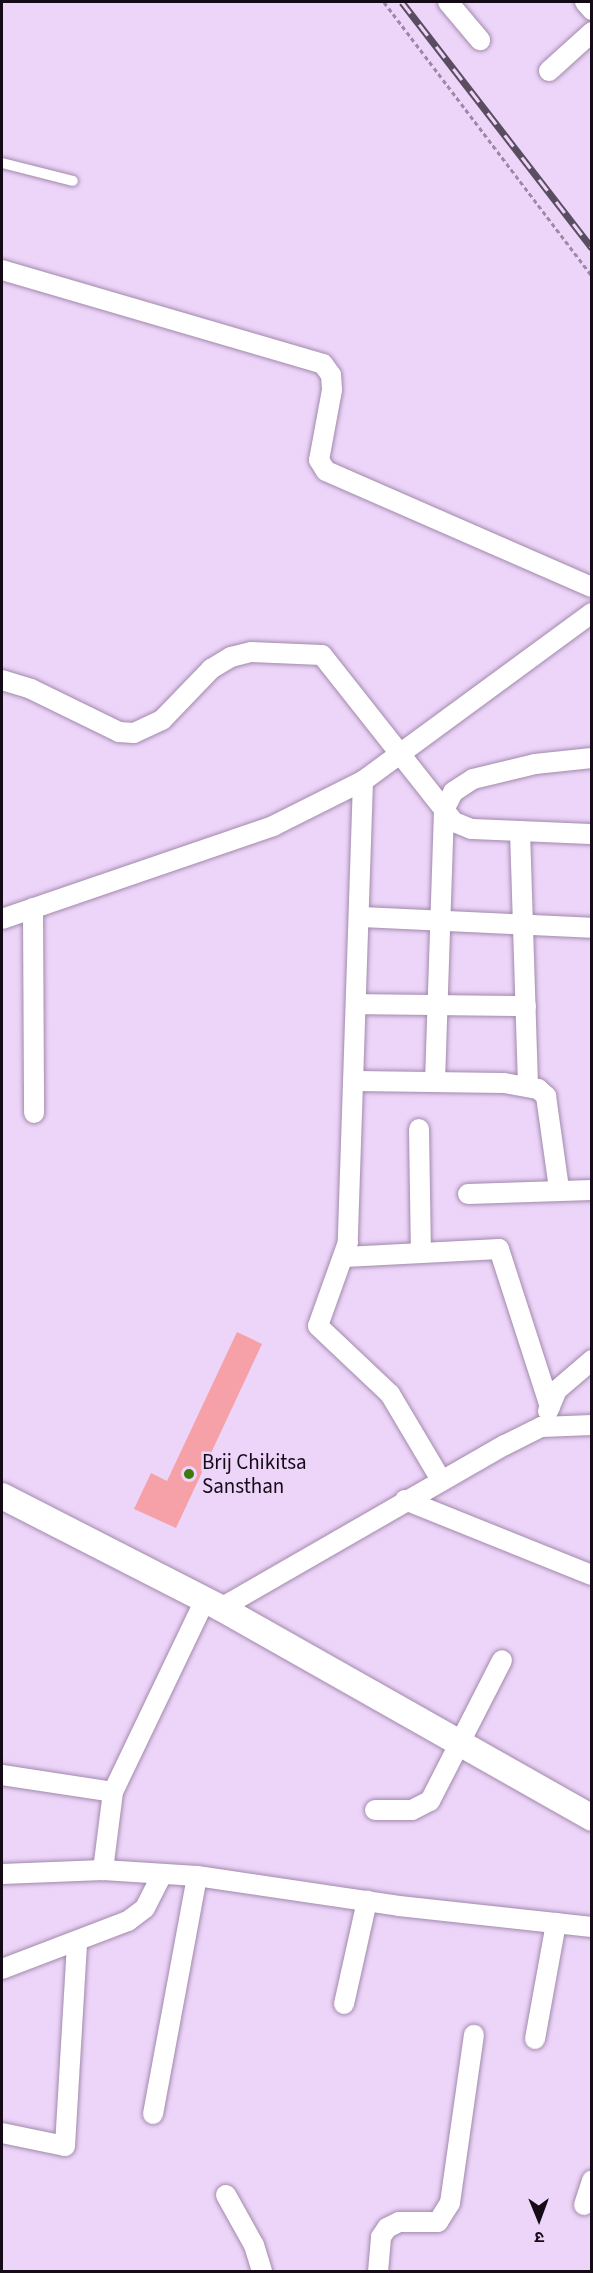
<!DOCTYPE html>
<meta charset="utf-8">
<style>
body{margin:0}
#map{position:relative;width:593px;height:2273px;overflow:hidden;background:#edd4f9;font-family:"Source Sans 3","Noto Sans Devanagari",sans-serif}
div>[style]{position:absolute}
.building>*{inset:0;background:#f5a1a7}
.path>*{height:3px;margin-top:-1.5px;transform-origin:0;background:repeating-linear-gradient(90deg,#9d89a5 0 4.5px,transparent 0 7.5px)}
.roads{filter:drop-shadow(0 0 2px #a18aac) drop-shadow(0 0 2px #a18aac)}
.service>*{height:10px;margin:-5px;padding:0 5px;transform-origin:5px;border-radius:5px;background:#fff}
.minor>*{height:20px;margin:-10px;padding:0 10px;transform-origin:10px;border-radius:10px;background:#fff}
.tertiary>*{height:26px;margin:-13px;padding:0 13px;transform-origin:13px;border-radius:13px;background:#fff}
.rail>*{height:7px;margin-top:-3.5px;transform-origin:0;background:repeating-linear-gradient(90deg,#edd4f9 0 14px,#5b4d61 0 28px);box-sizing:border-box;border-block:2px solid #5b4d61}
.dots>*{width:16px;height:16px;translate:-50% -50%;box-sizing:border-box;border:3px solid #edd4f9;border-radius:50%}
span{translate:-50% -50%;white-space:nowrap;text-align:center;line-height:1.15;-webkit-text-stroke:5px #edd4f9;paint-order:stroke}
.poi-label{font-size:21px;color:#140b17}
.left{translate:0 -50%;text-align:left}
.frame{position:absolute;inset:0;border:3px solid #140b17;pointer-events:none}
.north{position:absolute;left:509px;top:2189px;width:60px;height:60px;-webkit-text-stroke:4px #edd4f9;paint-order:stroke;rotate:179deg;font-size:16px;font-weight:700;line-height:24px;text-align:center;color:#140b17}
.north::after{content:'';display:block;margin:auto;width:21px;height:27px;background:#140b17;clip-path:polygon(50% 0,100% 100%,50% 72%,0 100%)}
</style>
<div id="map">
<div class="building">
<div style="clip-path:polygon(237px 1332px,262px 1344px,176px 1528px,134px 1509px,151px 1473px,167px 1481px)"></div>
</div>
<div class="path">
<div style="left:384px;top:2px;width:344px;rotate:52.8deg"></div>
</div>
<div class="roads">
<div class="service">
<div style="left:2px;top:163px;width:73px;rotate:14.2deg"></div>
</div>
<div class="minor">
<div style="left:448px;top:2px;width:50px;rotate:49.9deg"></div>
<div style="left:585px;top:2px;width:11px;rotate:49deg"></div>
<div style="left:549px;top:71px;width:58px;rotate:-42.2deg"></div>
<div style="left:2px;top:270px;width:334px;rotate:16.3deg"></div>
<div style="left:323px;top:364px;width:14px;rotate:54deg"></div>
<div style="left:331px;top:375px;width:15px;rotate:86deg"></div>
<div style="left:332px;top:390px;width:71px;rotate:100.5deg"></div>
<div style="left:319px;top:460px;width:13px;rotate:58deg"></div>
<div style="left:326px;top:471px;width:290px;rotate:23.6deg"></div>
<div style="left:2px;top:680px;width:30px;rotate:17deg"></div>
<div style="left:31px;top:689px;width:98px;rotate:26deg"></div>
<div style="left:119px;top:732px;width:15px;rotate:4deg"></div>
<div style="left:134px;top:733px;width:31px;rotate:-25deg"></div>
<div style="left:162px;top:720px;width:71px;rotate:-46.1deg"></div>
<div style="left:211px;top:669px;width:23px;rotate:-31deg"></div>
<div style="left:231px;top:657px;width:21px;rotate:-14deg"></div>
<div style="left:251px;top:652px;width:71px;rotate:2.4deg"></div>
<div style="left:322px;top:655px;width:213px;rotate:51.7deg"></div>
<div style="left:454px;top:822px;width:18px;rotate:22deg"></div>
<div style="left:471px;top:829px;width:121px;rotate:2.4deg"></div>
<div style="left:363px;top:781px;width:461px;rotate:91.9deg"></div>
<div style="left:348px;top:1242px;width:89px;rotate:109.7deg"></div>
<div style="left:318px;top:1326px;width:99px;rotate:43.4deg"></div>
<div style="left:390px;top:1394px;width:100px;rotate:59.3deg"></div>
<div style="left:520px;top:831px;width:255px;rotate:88.2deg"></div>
<div style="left:33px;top:908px;width:205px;rotate:89.7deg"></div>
<div style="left:361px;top:917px;width:231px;rotate:2.7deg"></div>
<div style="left:2px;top:919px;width:287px;rotate:-18.9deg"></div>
<div style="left:273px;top:826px;width:101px;rotate:-26.6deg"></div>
<div style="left:363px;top:781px;width:284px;rotate:-36.3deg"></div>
<div style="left:358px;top:1004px;width:168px;rotate:0.7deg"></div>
<div style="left:356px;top:1081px;width:148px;rotate:0.8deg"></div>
<div style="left:504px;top:1083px;width:35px;rotate:10deg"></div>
<div style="left:538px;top:1089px;width:11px;rotate:41deg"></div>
<div style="left:546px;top:1096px;width:93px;rotate:82deg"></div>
<div style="left:435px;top:1082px;width:272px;rotate:-88.1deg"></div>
<div style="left:444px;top:810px;width:20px;rotate:-63deg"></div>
<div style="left:453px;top:792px;width:24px;rotate:-33deg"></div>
<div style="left:473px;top:779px;width:64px;rotate:-13.6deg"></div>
<div style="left:535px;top:764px;width:57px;rotate:-6deg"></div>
<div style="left:419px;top:1129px;width:122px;rotate:89.1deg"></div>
<div style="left:468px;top:1194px;width:124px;rotate:-1.8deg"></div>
<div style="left:345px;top:1257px;width:154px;rotate:-3deg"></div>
<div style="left:499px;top:1249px;width:166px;rotate:72.1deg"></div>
<div style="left:548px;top:1411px;width:23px;rotate:-67deg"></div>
<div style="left:557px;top:1390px;width:46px;rotate:-40.6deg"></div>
<div style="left:405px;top:1500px;width:201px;rotate:21.9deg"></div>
<div style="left:221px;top:1608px;width:327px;rotate:-29.9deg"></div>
<div style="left:505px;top:1445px;width:40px;rotate:-26.6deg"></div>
<div style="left:541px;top:1427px;width:51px;rotate:-2.2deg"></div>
<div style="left:2px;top:1775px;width:112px;rotate:8.7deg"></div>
<div style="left:113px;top:1792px;width:79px;rotate:97.3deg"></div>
<div style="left:113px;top:1792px;width:213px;rotate:-64.4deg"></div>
<div style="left:375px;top:1810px;width:37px"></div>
<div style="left:412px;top:1810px;width:20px;rotate:-27deg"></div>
<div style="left:430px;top:1801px;width:158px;rotate:-62.9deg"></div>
<div style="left:2px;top:1874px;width:101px;rotate:-2.3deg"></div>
<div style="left:103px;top:1870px;width:94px;rotate:3.7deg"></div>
<div style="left:197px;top:1876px;width:204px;rotate:8.4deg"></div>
<div style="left:399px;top:1906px;width:194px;rotate:6.2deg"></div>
<div style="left:2px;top:1969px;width:135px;rotate:-20.9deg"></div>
<div style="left:128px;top:1921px;width:21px;rotate:-37deg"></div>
<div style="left:145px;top:1908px;width:37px;rotate:-63deg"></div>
<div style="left:344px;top:2004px;width:106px;rotate:-77.4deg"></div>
<div style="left:535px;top:2039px;width:118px;rotate:-79.7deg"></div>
<div style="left:153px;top:2114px;width:242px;rotate:-79.5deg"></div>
<div style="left:2px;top:2133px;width:64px;rotate:11.7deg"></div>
<div style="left:65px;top:2146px;width:204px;rotate:-86.6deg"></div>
<div style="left:226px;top:2195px;width:57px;rotate:60.8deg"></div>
<div style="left:254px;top:2245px;width:28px;rotate:73deg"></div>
<div style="left:584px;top:2205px;width:26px;rotate:-72deg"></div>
<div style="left:378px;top:2272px;width:35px;rotate:-85deg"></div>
<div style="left:381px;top:2237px;width:11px;rotate:-56deg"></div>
<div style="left:387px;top:2228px;width:13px;rotate:-27deg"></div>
<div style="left:399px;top:2222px;width:39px"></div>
<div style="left:438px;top:2222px;width:22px;rotate:-58deg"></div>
<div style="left:450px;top:2203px;width:170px;rotate:-81.9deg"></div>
</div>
<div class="tertiary">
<div style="left:2px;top:1496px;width:246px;rotate:27.1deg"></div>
<div style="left:221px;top:1608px;width:426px;rotate:29.5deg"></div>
</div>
</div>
<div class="rail">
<div style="left:402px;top:2px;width:311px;rotate:52.3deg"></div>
</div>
<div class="dots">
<div style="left:189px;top:1474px;background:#3f780d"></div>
</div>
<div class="poi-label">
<span class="left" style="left:202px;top:1474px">Brij Chikitsa<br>Sansthan</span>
</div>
<div class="frame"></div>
<div class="north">उ</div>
</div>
